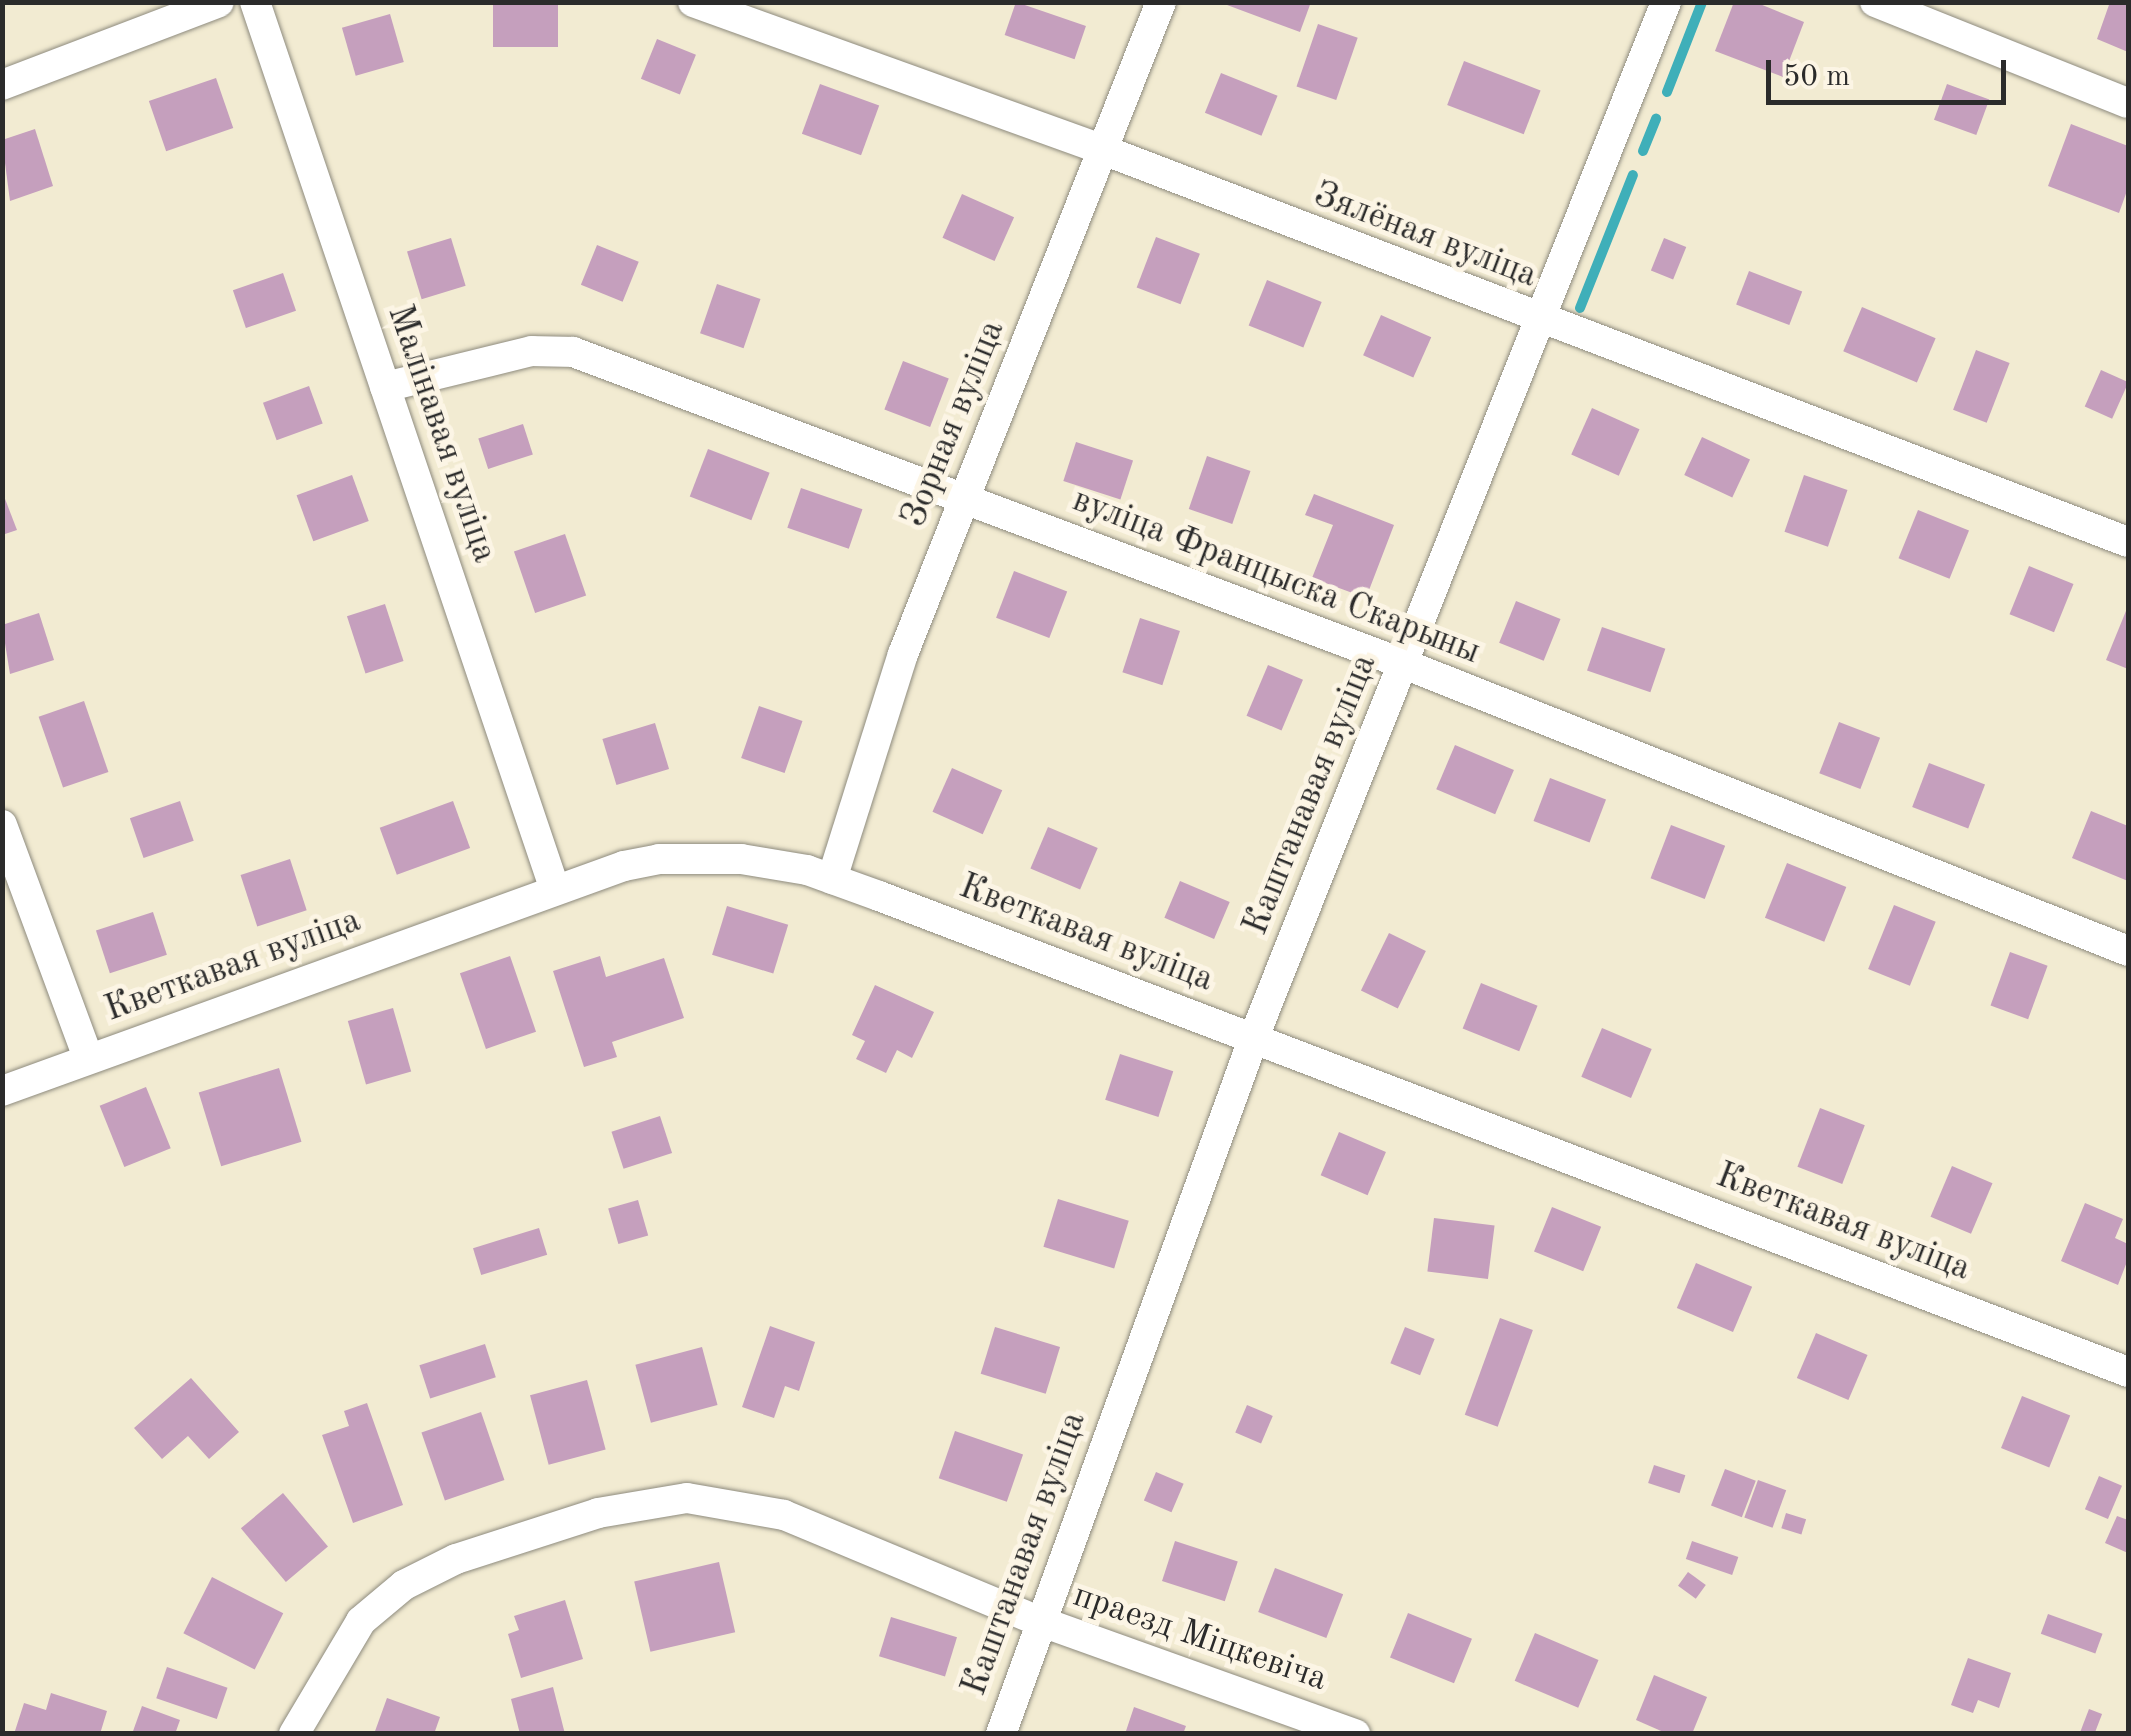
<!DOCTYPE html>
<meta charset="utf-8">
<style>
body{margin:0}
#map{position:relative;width:2131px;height:1736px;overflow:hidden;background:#f2ebd2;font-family:"Old Standard TT",serif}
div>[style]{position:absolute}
.stream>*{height:10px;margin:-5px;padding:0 5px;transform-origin:5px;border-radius:5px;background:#3fafb9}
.building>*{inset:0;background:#c59fbd;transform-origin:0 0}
.roads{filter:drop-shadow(0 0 2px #8e8b7e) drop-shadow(0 0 2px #8e8b7e)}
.minor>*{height:30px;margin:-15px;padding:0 15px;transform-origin:15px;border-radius:15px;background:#fff}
span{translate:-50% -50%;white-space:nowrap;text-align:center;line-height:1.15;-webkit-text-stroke:10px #fcf5e5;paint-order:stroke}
.street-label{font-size:35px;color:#2b2b2b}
.frame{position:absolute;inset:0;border:5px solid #2b2b2b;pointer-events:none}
.scale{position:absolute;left:1766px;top:60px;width:240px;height:45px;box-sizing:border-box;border:5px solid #2b2b2b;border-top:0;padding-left:12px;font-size:30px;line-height:35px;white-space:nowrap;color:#2b2b2b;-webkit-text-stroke:8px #fcf5e5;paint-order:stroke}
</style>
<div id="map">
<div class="stream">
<div style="left:1667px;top:92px;width:97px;rotate:-68.7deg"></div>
<div style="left:1643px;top:151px;width:35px;rotate:-68deg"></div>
<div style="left:1580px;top:308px;width:143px;rotate:-68.3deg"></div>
</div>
<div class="building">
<div style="left:493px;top:2px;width:65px;height:45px"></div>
<div style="left:1016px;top:2px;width:74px;height:35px;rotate:19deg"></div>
<div style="clip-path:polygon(1219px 2px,1311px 2px,1300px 32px)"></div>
<div style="clip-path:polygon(1734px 2px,1755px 2px,1804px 22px,1783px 77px,1715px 51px)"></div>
<div style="clip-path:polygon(2110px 2px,2128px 2px,2128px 52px,2097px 39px)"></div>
<div style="left:390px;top:14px;width:50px;height:50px;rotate:74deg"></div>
<div style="left:1318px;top:24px;width:42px;height:66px;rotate:19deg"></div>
<div style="left:657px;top:39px;width:42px;height:43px;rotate:22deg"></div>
<div style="left:1464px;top:61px;width:82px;height:47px;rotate:21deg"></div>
<div style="left:1221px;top:73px;width:61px;height:43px;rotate:22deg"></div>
<div style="left:216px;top:78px;width:53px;height:71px;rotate:71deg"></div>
<div style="left:820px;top:84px;width:63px;height:53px;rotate:20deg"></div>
<div style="left:1947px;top:84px;width:45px;height:38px;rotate:20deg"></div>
<div style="clip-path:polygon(2071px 124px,2128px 146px,2128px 188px,2119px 213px,2048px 186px)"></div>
<div style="clip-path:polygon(35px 129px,53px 186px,10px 201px,2px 140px)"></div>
<div style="left:962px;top:194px;width:57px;height:48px;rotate:24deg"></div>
<div style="left:1156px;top:237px;width:47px;height:54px;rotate:21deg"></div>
<div style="left:451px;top:238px;width:50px;height:46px;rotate:73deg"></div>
<div style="left:1664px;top:238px;width:24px;height:35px;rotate:22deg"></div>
<div style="left:597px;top:245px;width:45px;height:43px;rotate:22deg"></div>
<div style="left:1749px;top:271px;width:57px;height:36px;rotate:21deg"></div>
<div style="left:283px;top:273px;width:40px;height:53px;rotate:71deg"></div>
<div style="left:1267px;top:280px;width:59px;height:49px;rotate:22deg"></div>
<div style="left:717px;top:284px;width:46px;height:52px;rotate:19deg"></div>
<div style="left:1862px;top:307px;width:80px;height:48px;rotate:23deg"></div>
<div style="left:1381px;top:315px;width:55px;height:44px;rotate:24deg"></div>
<div style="left:1976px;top:350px;width:36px;height:64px;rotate:21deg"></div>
<div style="left:903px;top:361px;width:49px;height:52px;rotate:21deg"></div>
<div style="left:2101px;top:370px;width:30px;height:40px;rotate:24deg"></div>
<div style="left:309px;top:386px;width:40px;height:49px;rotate:70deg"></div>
<div style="left:1592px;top:408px;width:52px;height:51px;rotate:24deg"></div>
<div style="left:523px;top:424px;width:32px;height:47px;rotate:72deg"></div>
<div style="left:1702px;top:437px;width:53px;height:42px;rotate:25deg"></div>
<div style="left:1076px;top:442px;width:60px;height:41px;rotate:18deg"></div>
<div style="left:708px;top:449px;width:66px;height:51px;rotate:21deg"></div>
<div style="left:1207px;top:456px;width:46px;height:56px;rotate:19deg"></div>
<div style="left:352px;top:475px;width:49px;height:59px;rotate:70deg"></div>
<div style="left:1804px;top:475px;width:46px;height:60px;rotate:19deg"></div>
<div style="left:801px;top:488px;width:65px;height:42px;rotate:19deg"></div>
<div style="clip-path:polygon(2px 491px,17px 530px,2px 535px)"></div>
<div style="clip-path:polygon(1314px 494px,1394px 525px,1366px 598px,1312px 578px,1333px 525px,1305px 515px)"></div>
<div style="left:1918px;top:510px;width:55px;height:52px;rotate:22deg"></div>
<div style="left:565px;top:534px;width:65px;height:54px;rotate:71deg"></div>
<div style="left:2029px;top:566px;width:48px;height:52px;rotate:22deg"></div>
<div style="left:1014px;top:571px;width:57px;height:50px;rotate:21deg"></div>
<div style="left:1516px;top:601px;width:48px;height:45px;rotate:22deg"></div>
<div style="left:385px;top:604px;width:60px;height:40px;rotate:72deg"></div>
<div style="clip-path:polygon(2128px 606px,2128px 669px,2106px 660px)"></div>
<div style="clip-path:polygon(39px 613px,54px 660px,10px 674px,2px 625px)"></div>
<div style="left:1140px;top:618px;width:42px;height:57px;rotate:18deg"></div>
<div style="left:1602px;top:627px;width:67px;height:46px;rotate:19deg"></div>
<div style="left:1268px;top:665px;width:38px;height:55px;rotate:23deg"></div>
<div style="left:84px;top:701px;width:75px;height:48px;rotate:71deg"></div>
<div style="left:759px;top:706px;width:46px;height:55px;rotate:19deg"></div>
<div style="left:1839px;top:722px;width:44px;height:55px;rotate:21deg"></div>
<div style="left:655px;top:723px;width:48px;height:55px;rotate:73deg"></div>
<div style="left:1455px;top:745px;width:64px;height:48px;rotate:23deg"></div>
<div style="left:1929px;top:763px;width:60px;height:47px;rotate:21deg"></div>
<div style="left:952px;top:768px;width:55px;height:48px;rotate:24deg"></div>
<div style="left:1550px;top:778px;width:60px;height:46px;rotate:21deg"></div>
<div style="left:180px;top:801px;width:42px;height:53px;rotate:71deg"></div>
<div style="left:453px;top:801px;width:50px;height:78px;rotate:70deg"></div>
<div style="clip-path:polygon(2091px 811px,2128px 826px,2128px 881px,2072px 858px)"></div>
<div style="left:1671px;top:825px;width:58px;height:57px;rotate:21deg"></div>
<div style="left:1048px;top:827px;width:54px;height:45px;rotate:23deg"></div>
<div style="left:290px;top:859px;width:54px;height:52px;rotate:72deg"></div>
<div style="left:1787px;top:863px;width:64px;height:59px;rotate:22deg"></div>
<div style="left:1180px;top:881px;width:54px;height:40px;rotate:23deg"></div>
<div style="left:1894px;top:905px;width:45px;height:69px;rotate:22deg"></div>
<div style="left:727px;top:906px;width:64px;height:51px;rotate:17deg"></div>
<div style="left:153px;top:912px;width:45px;height:60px;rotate:72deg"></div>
<div style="left:1389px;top:933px;width:41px;height:64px;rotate:26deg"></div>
<div style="left:2010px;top:952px;width:40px;height:57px;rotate:20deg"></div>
<div style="left:510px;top:956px;width:80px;height:53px;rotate:71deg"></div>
<div style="clip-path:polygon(600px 956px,606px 977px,664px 958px,684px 1018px,612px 1042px,617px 1057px,584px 1067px,553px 971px)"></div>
<div style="left:1481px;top:983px;width:61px;height:49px;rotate:22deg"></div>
<div style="clip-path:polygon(875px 985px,934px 1012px,912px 1058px,897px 1050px,886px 1073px,856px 1059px,865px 1041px,852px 1035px)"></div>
<div style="left:393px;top:1008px;width:66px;height:47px;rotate:74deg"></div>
<div style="left:1602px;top:1028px;width:54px;height:53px;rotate:23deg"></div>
<div style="left:1120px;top:1054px;width:56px;height:48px;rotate:18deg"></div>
<div style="left:279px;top:1068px;width:77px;height:84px;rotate:73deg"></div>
<div style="left:146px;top:1087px;width:66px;height:50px;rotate:68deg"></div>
<div style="left:1820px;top:1108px;width:48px;height:63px;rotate:21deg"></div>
<div style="left:660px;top:1116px;width:39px;height:51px;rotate:72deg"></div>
<div style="left:1339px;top:1132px;width:51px;height:47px;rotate:23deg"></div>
<div style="left:1952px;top:1166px;width:44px;height:55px;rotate:23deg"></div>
<div style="left:1058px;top:1199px;width:74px;height:50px;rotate:17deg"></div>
<div style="left:638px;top:1200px;width:37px;height:31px;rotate:74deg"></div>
<div style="clip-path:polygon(2085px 1203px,2123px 1219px,2115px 1238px,2128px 1244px,2128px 1259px,2118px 1285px,2061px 1261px)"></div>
<div style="left:1552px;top:1207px;width:53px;height:48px;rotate:22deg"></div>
<div style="left:1434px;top:1218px;width:61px;height:54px;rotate:7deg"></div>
<div style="left:539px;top:1228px;width:28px;height:69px;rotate:73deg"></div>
<div style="left:1696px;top:1263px;width:61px;height:49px;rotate:23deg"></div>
<div style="left:1500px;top:1318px;width:35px;height:103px;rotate:20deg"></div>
<div style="clip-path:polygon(770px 1326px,815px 1342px,799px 1391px,785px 1386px,774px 1418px,742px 1407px)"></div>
<div style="left:995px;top:1327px;width:68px;height:49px;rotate:17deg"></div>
<div style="left:1405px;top:1327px;width:32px;height:39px;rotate:22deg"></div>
<div style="left:1816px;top:1333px;width:56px;height:49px;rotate:23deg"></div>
<div style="left:485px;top:1344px;width:35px;height:69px;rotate:72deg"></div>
<div style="left:702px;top:1347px;width:60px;height:69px;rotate:75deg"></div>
<div style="clip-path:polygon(191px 1378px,239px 1432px,209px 1459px,188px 1436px,162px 1459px,134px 1428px)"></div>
<div style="left:587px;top:1380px;width:72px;height:59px;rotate:75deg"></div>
<div style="left:2022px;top:1396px;width:52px;height:56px;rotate:22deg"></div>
<div style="clip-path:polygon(367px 1403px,403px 1505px,353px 1523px,322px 1435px,349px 1426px,344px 1411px)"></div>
<div style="left:1247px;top:1405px;width:28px;height:30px;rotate:23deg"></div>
<div style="left:481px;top:1412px;width:72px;height:63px;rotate:71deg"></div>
<div style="left:955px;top:1431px;width:72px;height:50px;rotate:19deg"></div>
<div style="left:1654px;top:1465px;width:33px;height:19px;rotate:18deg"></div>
<div style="left:1725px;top:1469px;width:33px;height:39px;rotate:21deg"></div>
<div style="left:1156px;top:1472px;width:30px;height:31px;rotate:23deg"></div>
<div style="left:2099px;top:1476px;width:25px;height:36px;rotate:23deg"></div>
<div style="left:1758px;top:1480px;width:30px;height:40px;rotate:20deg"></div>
<div style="left:283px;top:1493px;width:70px;height:55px;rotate:50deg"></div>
<div style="left:1786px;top:1513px;width:21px;height:16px;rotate:17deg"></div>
<div style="clip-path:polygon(2117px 1516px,2128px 1520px,2128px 1553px,2105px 1543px)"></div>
<div style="left:1175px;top:1541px;width:66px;height:42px;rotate:18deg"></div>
<div style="left:1692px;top:1541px;width:49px;height:19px;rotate:19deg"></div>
<div style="left:719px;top:1562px;width:72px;height:87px;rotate:77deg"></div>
<div style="left:1275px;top:1568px;width:73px;height:47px;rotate:21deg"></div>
<div style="left:1688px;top:1572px;width:22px;height:17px;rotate:36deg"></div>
<div style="left:212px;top:1577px;width:80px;height:63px;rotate:27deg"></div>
<div style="clip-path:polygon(565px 1600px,583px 1659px,521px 1678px,508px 1634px,519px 1630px,514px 1616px)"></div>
<div style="left:1408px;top:1613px;width:69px;height:48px;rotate:22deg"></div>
<div style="left:2048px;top:1614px;width:58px;height:21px;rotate:20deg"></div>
<div style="left:891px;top:1617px;width:69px;height:41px;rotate:17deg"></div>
<div style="left:1535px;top:1633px;width:69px;height:52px;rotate:23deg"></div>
<div style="clip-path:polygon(1968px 1658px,2011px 1673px,1999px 1708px,1978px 1700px,1973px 1713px,1951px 1705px)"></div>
<div style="left:167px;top:1667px;width:64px;height:33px;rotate:19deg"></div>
<div style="clip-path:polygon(1654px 1675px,1707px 1697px,1692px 1734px,1668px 1734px,1636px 1720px)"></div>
<div style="clip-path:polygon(553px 1687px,565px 1734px,520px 1734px,511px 1699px)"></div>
<div style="clip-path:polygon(51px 1693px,107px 1711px,100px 1734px,14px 1734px,24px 1703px,46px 1710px)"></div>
<div style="clip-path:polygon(387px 1698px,440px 1717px,434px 1734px,374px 1734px)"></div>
<div style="clip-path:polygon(142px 1706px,180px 1720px,175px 1734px,132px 1734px)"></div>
<div style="clip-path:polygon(1134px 1707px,1186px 1726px,1183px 1734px,1125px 1734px)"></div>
<div style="left:2089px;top:1709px;width:14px;height:24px;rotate:21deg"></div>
</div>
<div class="roads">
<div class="minor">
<div style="left:255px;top:2px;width:937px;rotate:71.33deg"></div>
<div style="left:693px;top:2px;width:439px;rotate:19.8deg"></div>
<div style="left:1106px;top:151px;width:1094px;rotate:20.94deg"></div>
<div style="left:1875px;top:2px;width:272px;rotate:21.8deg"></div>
<div style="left:2px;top:85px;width:232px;rotate:-20.9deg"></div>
<div style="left:385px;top:387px;width:151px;rotate:-13.8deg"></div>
<div style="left:532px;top:351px;width:41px;rotate:1.4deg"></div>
<div style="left:573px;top:352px;width:888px;rotate:20.58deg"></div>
<div style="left:1404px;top:664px;width:779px;rotate:21.62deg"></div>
<div style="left:2px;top:825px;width:248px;rotate:69.7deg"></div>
<div style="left:832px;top:879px;width:236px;rotate:-72.5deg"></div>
<div style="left:903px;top:654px;width:701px;rotate:-68.41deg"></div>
<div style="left:2px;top:1091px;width:661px;rotate:-19.89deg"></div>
<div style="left:624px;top:866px;width:36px;rotate:-11deg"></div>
<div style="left:659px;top:859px;width:82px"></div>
<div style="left:741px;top:859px;width:67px;rotate:9.5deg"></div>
<div style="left:807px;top:870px;width:77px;rotate:19.9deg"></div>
<div style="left:879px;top:896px;width:1337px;rotate:20.86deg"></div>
<div style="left:294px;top:1734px;width:131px;rotate:-59.3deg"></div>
<div style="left:361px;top:1621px;width:56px;rotate:-39.9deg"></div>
<div style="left:404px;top:1585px;width:58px;rotate:-26.6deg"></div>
<div style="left:456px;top:1559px;width:149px;rotate:-17.9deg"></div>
<div style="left:598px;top:1513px;width:90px;rotate:-9.6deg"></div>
<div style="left:687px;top:1498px;width:98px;rotate:9.9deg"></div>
<div style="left:784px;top:1515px;width:276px;rotate:22.6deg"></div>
<div style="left:1039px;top:1621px;width:336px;rotate:19.7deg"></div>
<div style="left:1001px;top:1734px;width:741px;rotate:-70.05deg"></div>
<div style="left:1254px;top:1037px;width:1114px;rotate:-68.29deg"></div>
</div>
</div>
<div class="street-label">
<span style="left:1425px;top:236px;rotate:21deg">Зялёная вуліца</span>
<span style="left:954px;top:424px;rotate:-68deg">Зорная вуліца</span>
<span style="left:441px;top:434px;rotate:71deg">Малінавая вуліца</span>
<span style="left:1276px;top:577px;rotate:21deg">вуліца Францыска Скарыны</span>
<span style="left:1311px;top:795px;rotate:-68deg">Каштанавая вуліца</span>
<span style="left:1086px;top:934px;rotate:21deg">Кветкавая вуліца</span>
<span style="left:233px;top:966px;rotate:-20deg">Кветкавая вуліца</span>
<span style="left:1843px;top:1223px;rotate:21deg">Кветкавая вуліца</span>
<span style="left:1025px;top:1554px;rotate:-70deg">Каштанавая вуліца</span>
<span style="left:1200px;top:1638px;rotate:19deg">праезд Міцкевіча</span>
</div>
<div class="frame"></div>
<div class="scale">50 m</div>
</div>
